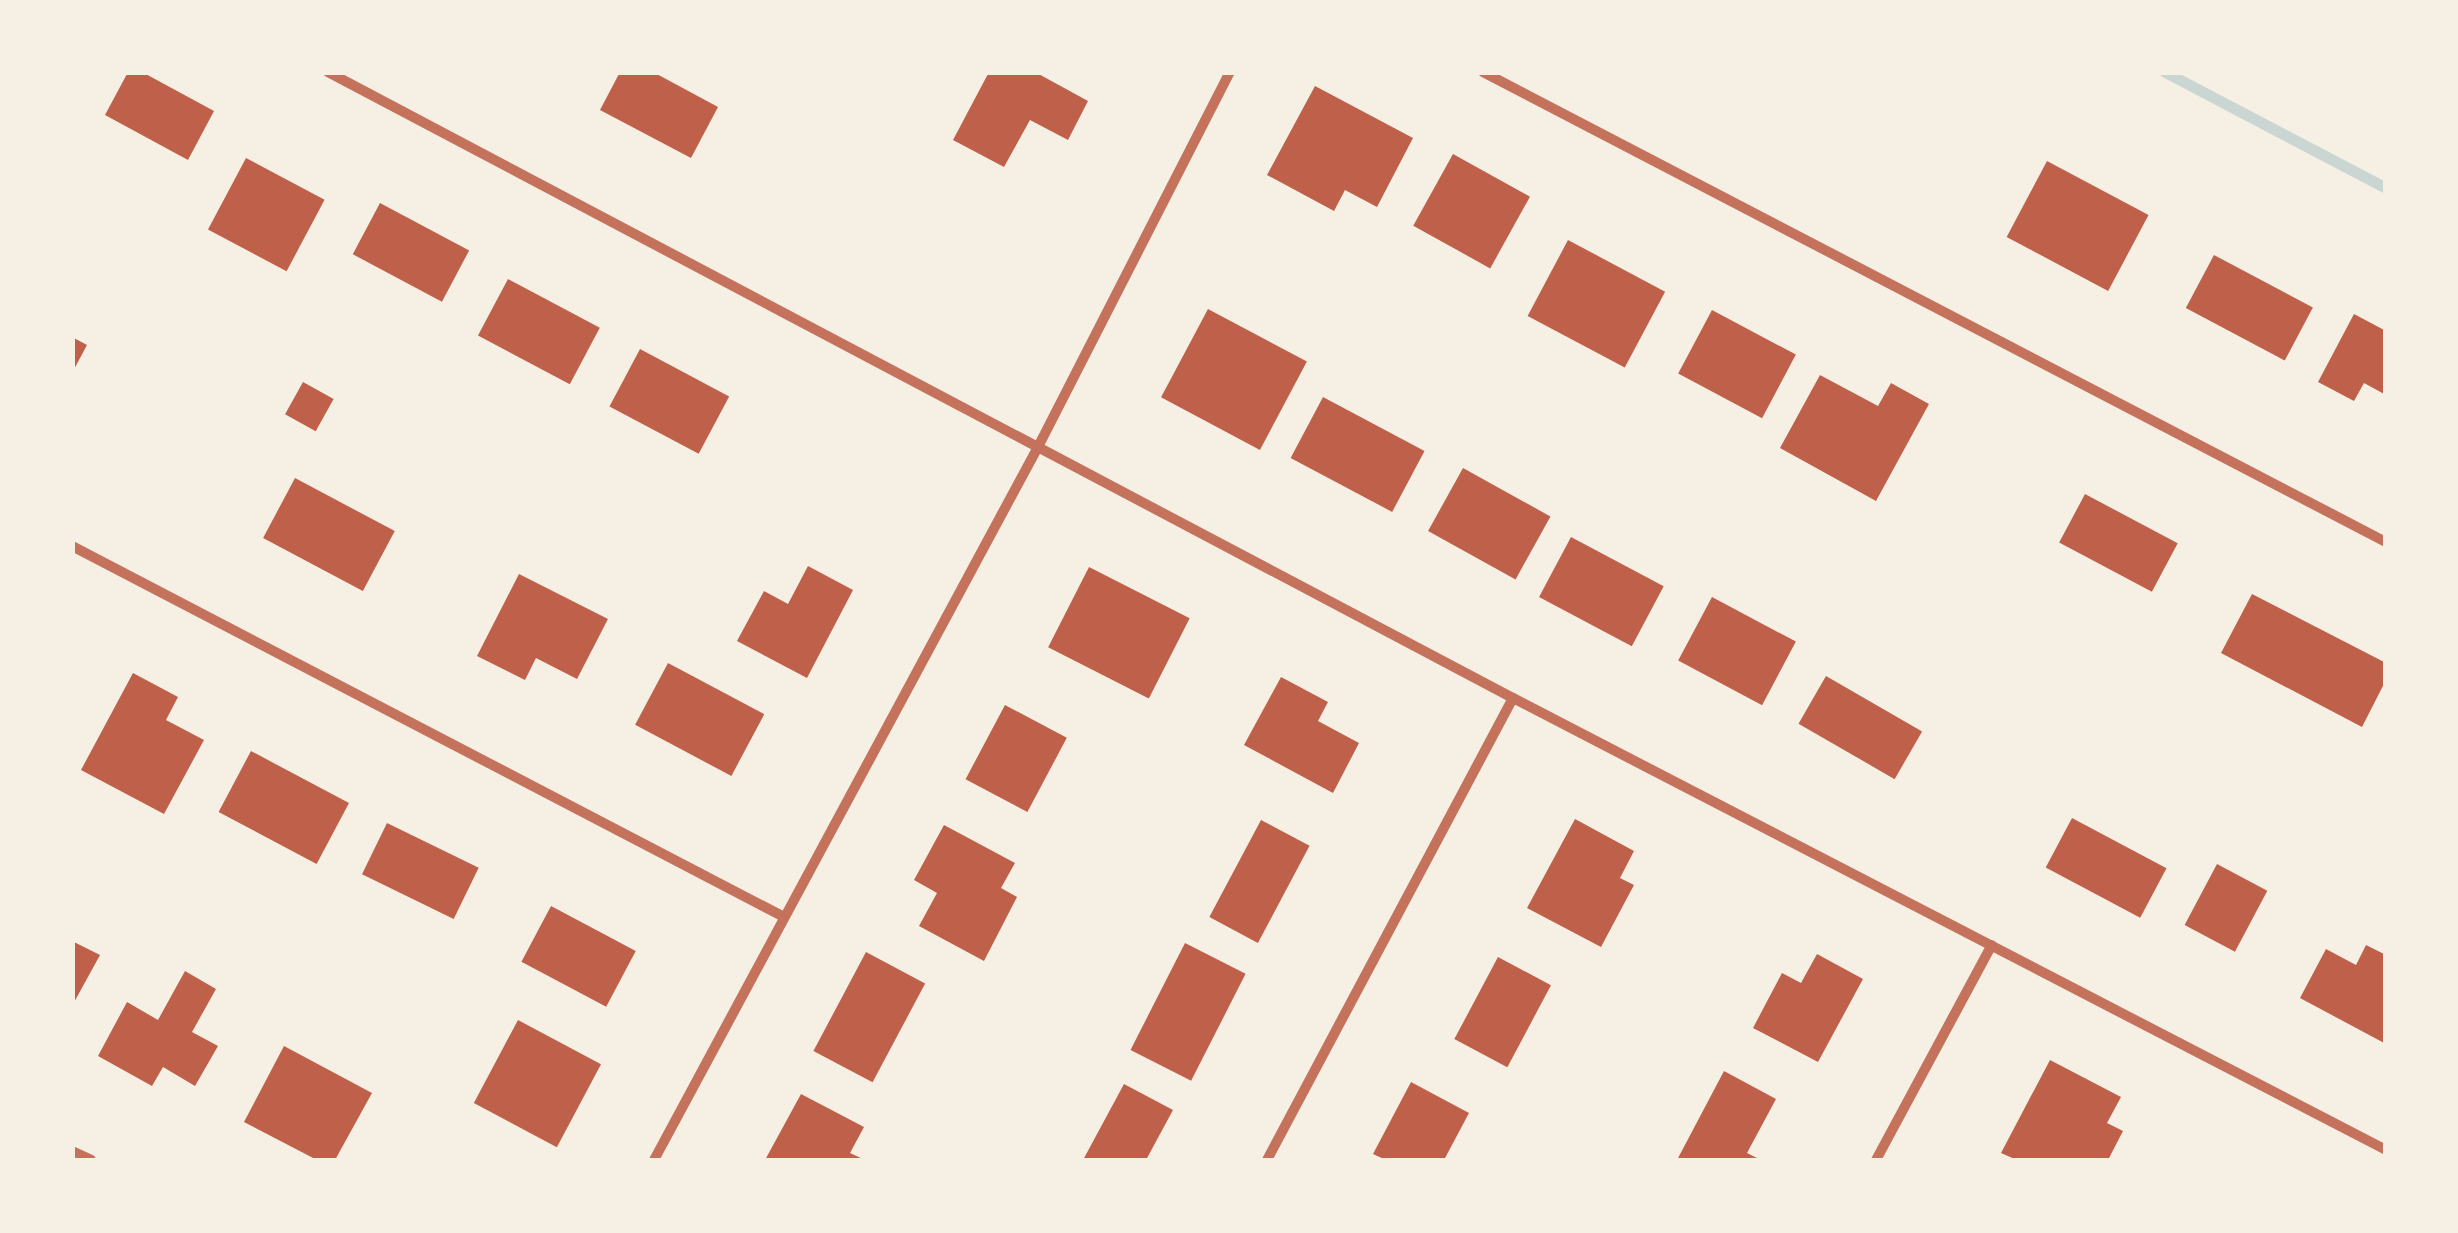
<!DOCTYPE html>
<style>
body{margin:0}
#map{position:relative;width:2458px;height:1233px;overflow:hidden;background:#f6efe4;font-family:Cabin,sans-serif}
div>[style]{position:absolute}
.stream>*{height:11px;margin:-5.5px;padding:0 5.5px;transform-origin:5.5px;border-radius:5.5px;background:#c9d6d2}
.building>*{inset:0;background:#bf614a;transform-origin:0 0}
.minor>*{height:10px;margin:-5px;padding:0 5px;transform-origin:5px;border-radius:5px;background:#c5725c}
span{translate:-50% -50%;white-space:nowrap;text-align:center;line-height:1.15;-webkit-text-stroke:10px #f6efe4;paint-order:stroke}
.frame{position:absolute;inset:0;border:75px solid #f6efe4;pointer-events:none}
</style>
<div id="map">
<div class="stream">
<div style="left:2165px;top:72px;width:250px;rotate:27.7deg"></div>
</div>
<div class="building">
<div style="clip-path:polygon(128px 72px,142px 72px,214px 111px,188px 160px,105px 115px)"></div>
<div style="clip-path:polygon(620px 72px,653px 72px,718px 107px,691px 158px,600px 110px)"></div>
<div style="clip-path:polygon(989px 72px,1035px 72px,1088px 101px,1068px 140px,1030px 120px,1004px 167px,953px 140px)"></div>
<div style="clip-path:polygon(1315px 86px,1413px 138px,1377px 207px,1345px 190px,1334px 211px,1267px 175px)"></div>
<div style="left:1453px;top:154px;width:88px;height:82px;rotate:29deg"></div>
<div style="left:246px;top:158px;width:89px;height:81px;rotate:28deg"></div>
<div style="left:2047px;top:161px;width:115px;height:86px;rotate:28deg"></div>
<div style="left:380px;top:203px;width:101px;height:58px;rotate:28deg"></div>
<div style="left:1568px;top:240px;width:110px;height:86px;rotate:28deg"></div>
<div style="left:2214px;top:255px;width:112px;height:60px;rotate:28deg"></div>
<div style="left:508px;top:279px;width:104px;height:64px;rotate:28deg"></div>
<div style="left:1208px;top:309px;width:112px;height:100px;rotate:28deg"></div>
<div style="left:1712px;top:310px;width:95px;height:72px;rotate:28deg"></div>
<div style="clip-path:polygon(2354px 314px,2386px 331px,2386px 395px,2364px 383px,2354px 401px,2318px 382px)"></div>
<div style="clip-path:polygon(72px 337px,87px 345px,72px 373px)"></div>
<div style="left:640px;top:349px;width:101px;height:65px;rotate:28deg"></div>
<div style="clip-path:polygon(1820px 375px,1878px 406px,1891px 383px,1929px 404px,1876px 501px,1780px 448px)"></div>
<div style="left:303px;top:382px;width:35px;height:37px;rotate:29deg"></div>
<div style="left:1323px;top:397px;width:115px;height:69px;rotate:28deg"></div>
<div style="left:1463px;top:468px;width:100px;height:72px;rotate:29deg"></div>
<div style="left:295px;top:478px;width:113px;height:68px;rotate:28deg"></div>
<div style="left:2085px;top:494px;width:105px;height:55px;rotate:28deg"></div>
<div style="left:1571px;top:537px;width:105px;height:68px;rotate:28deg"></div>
<div style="clip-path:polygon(808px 566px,853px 590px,807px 678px,737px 641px,764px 591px,788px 604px)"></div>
<div style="left:1089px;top:567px;width:113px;height:90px;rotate:27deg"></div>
<div style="clip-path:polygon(519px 574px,608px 619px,577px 679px,536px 658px,525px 680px,477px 656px)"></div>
<div style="clip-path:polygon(2252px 594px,2386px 663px,2386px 680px,2362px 727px,2221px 653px)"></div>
<div style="left:1712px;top:597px;width:95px;height:72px;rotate:28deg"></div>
<div style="left:668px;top:663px;width:109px;height:70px;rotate:28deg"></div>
<div style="clip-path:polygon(133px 673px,178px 697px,166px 720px,204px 740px,164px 814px,81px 770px)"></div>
<div style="left:1826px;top:676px;width:111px;height:55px;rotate:30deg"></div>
<div style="clip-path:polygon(1281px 677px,1328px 702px,1318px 721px,1359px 743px,1333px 793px,1244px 745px)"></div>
<div style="left:1005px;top:705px;width:70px;height:84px;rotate:28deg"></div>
<div style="left:251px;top:751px;width:111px;height:69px;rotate:28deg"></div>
<div style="left:2072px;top:818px;width:107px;height:56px;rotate:28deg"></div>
<div style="clip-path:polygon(1575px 819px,1634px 851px,1620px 878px,1634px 885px,1601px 947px,1527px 908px)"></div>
<div style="left:1261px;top:820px;width:55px;height:110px;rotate:28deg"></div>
<div style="left:387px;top:823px;width:102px;height:57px;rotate:26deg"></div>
<div style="clip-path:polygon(944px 825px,1015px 863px,1001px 888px,1017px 897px,984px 961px,919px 926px,937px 893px,914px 880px)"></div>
<div style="left:2217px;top:864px;width:57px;height:69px;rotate:28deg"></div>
<div style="left:551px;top:906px;width:96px;height:63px;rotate:28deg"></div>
<div style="clip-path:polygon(72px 941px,100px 955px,72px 1006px)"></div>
<div style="left:1185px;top:943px;width:68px;height:120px;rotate:27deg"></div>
<div style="clip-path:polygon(2366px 945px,2386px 955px,2386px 1044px,2300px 998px,2326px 949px,2356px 965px)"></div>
<div style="left:866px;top:952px;width:67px;height:112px;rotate:28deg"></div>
<div style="clip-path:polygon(1817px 954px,1863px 979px,1818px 1062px,1753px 1028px,1782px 973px,1801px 983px)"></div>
<div style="left:1498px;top:957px;width:60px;height:93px;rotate:28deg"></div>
<div style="clip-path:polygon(185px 971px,216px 989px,192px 1032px,218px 1046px,195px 1086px,163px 1067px,152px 1086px,98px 1056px,127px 1002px,158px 1020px)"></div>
<div style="left:518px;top:1020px;width:94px;height:94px;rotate:28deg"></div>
<div style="clip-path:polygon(284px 1046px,372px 1093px,335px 1160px,317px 1160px,244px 1122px)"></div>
<div style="clip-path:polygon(2050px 1060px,2121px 1097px,2107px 1123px,2123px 1131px,2108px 1160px,2017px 1160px,2001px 1153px)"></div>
<div style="clip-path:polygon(1724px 1071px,1776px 1099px,1747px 1153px,1761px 1160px,1677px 1160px)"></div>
<div style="clip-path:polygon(1411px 1082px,1469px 1113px,1444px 1160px,1386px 1160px,1373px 1154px)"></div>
<div style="clip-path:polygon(1124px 1084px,1173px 1110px,1146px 1160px,1083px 1160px)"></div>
<div style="clip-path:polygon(801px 1094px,864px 1127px,850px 1153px,865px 1160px,765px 1160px)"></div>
</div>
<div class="minor">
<div style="left:328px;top:72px;width:1340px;rotate:27.85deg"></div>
<div style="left:1513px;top:698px;width:983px;rotate:27.37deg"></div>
<div style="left:1483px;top:72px;width:1018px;rotate:27.5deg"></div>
<div style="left:72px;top:546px;width:803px;rotate:27.52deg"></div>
<div style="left:72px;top:1151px;width:21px;rotate:25deg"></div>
<div style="left:654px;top:1160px;width:812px;rotate:-61.7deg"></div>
<div style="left:1039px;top:445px;width:419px;rotate:-62.9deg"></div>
<div style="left:1267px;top:1160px;width:523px;rotate:-61.97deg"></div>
<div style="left:1876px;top:1160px;width:244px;rotate:-61.7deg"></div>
</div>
<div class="frame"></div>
</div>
